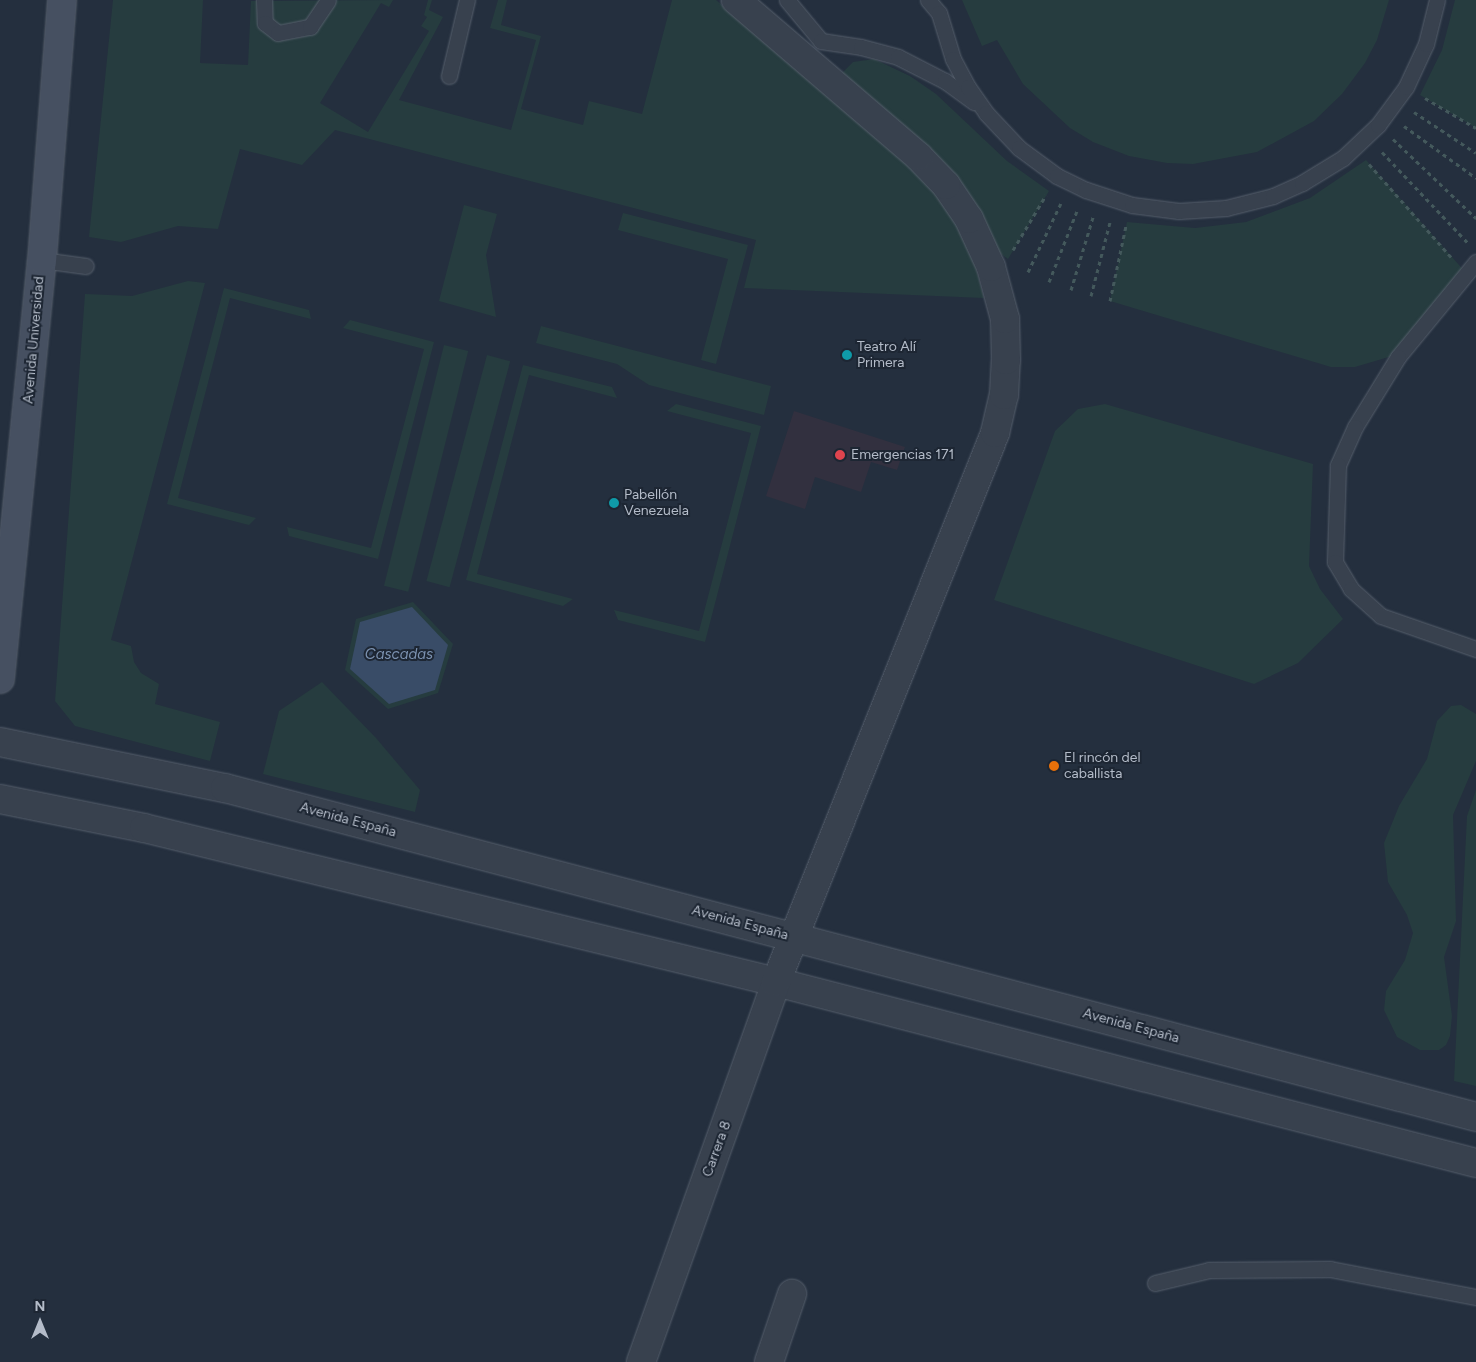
<!DOCTYPE html>
<meta charset="utf-8">
<style>
body{margin:0}
#map{position:relative;width:1476px;height:1362px;overflow:hidden;background:#242f3e;font-family:Figtree,sans-serif}
div>[style]{position:absolute}
.medical>*{inset:0;background:#32303f}
.green>*{inset:0;background:#263c3f;transform-origin:0 0}
.water>*{inset:0;background:#394c67}
.path>*{height:3px;margin-top:-1.5px;transform-origin:0;background:repeating-linear-gradient(90deg,#44595c 0 4px,transparent 0 8px)}
.roads{filter:drop-shadow(0 0 1px #565f6c) drop-shadow(0 0 1px #565f6c)}
.lane>*{height:15px;margin:-7.5px;padding:0 7.5px;transform-origin:7.5px;border-radius:7.5px;background:#38414e}
.street>*{height:28px;margin:-14px;padding:0 14px;transform-origin:14px;border-radius:14px;background:#38414e}
.secondary>*{height:28px;margin:-14px;padding:0 14px;transform-origin:14px;border-radius:14px;background:#465061}
.dots>*{width:14px;height:14px;translate:-50% -50%;box-sizing:border-box;border:2px solid #1d2633;border-radius:50%}
span{translate:-50% -50%;white-space:nowrap;text-align:center;line-height:1.15;-webkit-text-stroke:4px #1d2633;paint-order:stroke}
.street-label{font-size:14px;color:#b4bcc9}
.poi-label{font-size:14px;color:#b4bcc9}
.left{translate:0 -50%;text-align:left}
.water-label{font-size:15px;color:#7c92b1;font-style:italic}
.north{position:absolute;left:15px;top:1297px;width:50px;height:50px;-webkit-text-stroke:4px #1d2633;paint-order:stroke;rotate:0deg;font-size:14px;font-weight:700;line-height:20px;text-align:center;color:#b4bcc9}
.north::after{content:'';display:block;margin:auto;width:18px;height:22px;background:#b4bcc9;clip-path:polygon(50% 0,100% 100%,50% 72%,0 100%)}
</style>
<div id="map">
<div class="medical">
<div style="clip-path:polygon(794px 411px,905px 447px,897px 470px,871px 462px,861px 492px,815px 477px,805px 509px,766px 496px)"></div>
</div>
<div class="green">
<div style="clip-path:polygon(113px 0,203px 0,200px 63px,248px 65px,251px 1px,393px 0,389px 7px,381px 3px,320px 103px,368px 132px,429px 31px,421px 26px,427px 17px,424px 15px,428px 0,432px 0,429px 10px,443px 17px,399px 100px,511px 130px,536px 40px,490px 28px,498px 0,507px 0,501px 25px,541px 36px,521px 109px,583px 125px,589px 101px,642px 114px,672px 0,716px 0,910px 165px,936px 193px,958px 225px,974px 261px,984px 298px,744px 288px,756px 240px,335px 130px,302px 165px,240px 149px,218px 229px,178px 226px,121px 242px,89px 237px)"></div>
<div style="clip-path:polygon(962px 0,1389px 0,1377px 40px,1365px 63px,1342px 94px,1314px 121px,1257px 152px,1193px 164px,1167px 163px,1129px 156px,1093px 142px,1070px 128px,1023px 84px,997px 40px,982px 46px)"></div>
<div style="clip-path:polygon(1455px 0,1476px 0,1476px 128px,1420px 95px,1442px 50px)"></div>
<div style="clip-path:polygon(874px 59px,910px 76px,936px 94px,1007px 161px,1049px 191px,1008px 259px,991px 247px,841px 74px,853px 62px)"></div>
<div style="clip-path:polygon(1366px 160px,1467px 274px,1392px 356px,1355px 367px,1331px 367px,1110px 301px,1127px 222px,1195px 228px,1246px 222px,1310px 198px)"></div>
<div style="clip-path:polygon(464px 205px,497px 214px,486px 255px,496px 317px,439px 301px)"></div>
<div style="clip-path:polygon(623px 213px,748px 245px,716px 364px,701px 360px,728px 259px,618px 230px)"></div>
<div style="clip-path:polygon(188px 281px,205px 283px,111px 640px,131px 646px,134px 662px,141px 673px,159px 684px,155px 704px,220px 722px,210px 761px,75px 726px,55px 701px,85px 294px,132px 296px)"></div>
<div style="clip-path:polygon(224px 288px,309px 310px,311px 319px,230px 298px,178px 498px,256px 518px,249px 525px,167px 504px)"></div>
<div style="clip-path:polygon(350px 320px,434px 342px,378px 559px,289px 536px,287px 527px,371px 548px,424px 349px,343px 328px)"></div>
<div style="clip-path:polygon(541px 326px,771px 386px,764px 415px,649px 385px,617px 364px,536px 343px)"></div>
<div style="left:444px;top:345px;width:25px;height:248px;rotate:14deg"></div>
<div style="left:487px;top:355px;width:24px;height:234px;rotate:15deg"></div>
<div style="clip-path:polygon(523px 365px,612px 387px,617px 398px,529px 375px,477px 574px,573px 599px,563px 606px,466px 580px)"></div>
<div style="clip-path:polygon(676px 404px,761px 426px,705px 642px,618px 620px,614px 610px,699px 631px,751px 433px,667px 411px)"></div>
<div style="clip-path:polygon(1105px 404px,1313px 464px,1309px 566px,1320px 589px,1343px 619px,1298px 663px,1254px 684px,994px 600px,1055px 431px,1078px 409px)"></div>
<div style="clip-path:polygon(413px 602px,453px 644px,438px 693px,388px 709px,345px 670px,356px 619px)"></div>
<div style="clip-path:polygon(322px 682px,376px 738px,420px 790px,415px 812px,263px 774px,279px 711px)"></div>
<div style="clip-path:polygon(1461px 705px,1476px 714px,1476px 761px,1453px 815px,1456px 921px,1444px 957px,1452px 1016px,1450px 1036px,1446px 1045px,1439px 1050px,1420px 1050px,1397px 1037px,1384px 1010px,1386px 991px,1405px 960px,1413px 933px,1407px 915px,1388px 882px,1384px 843px,1399px 806px,1427px 759px,1437px 721px,1451px 706px)"></div>
<div style="clip-path:polygon(1476px 790px,1476px 1086px,1454px 1081px,1467px 816px)"></div>
</div>
<div class="water">
<div style="clip-path:polygon(412px 607px,448px 645px,435px 690px,389px 704px,350px 669px,360px 622px)"></div>
</div>
<div class="path">
<div style="left:1425px;top:98px;width:59px;rotate:30.5deg"></div>
<div style="left:1414px;top:112px;width:74px;rotate:33.5deg"></div>
<div style="left:1404px;top:126px;width:89px;rotate:35.8deg"></div>
<div style="left:1393px;top:139px;width:115px;rotate:43.6deg"></div>
<div style="left:1382px;top:152px;width:124px;rotate:46.6deg"></div>
<div style="left:1369px;top:164px;width:124px;rotate:48.6deg"></div>
<div style="left:1013px;top:250px;width:64px;rotate:-59deg"></div>
<div style="left:1028px;top:272px;width:76px;rotate:-64.4deg"></div>
<div style="left:1049px;top:282px;width:76px;rotate:-68.5deg"></div>
<div style="left:1071px;top:290px;width:79px;rotate:-73.2deg"></div>
<div style="left:1091px;top:296px;width:76px;rotate:-75.6deg"></div>
<div style="left:1110px;top:301px;width:77px;rotate:-78deg"></div>
</div>
<div class="roads">
<div class="lane">
<div style="left:264px;top:0;width:23px;rotate:88deg"></div>
<div style="left:265px;top:23px;width:16px;rotate:38deg"></div>
<div style="left:278px;top:33px;width:33px;rotate:-11deg"></div>
<div style="left:310px;top:27px;width:32px;rotate:-56deg"></div>
<div style="left:787px;top:0;width:53px;rotate:50.3deg"></div>
<div style="left:821px;top:41px;width:40px;rotate:8.5deg"></div>
<div style="left:861px;top:47px;width:38px;rotate:15deg"></div>
<div style="left:898px;top:57px;width:53px;rotate:27.1deg"></div>
<div style="left:945px;top:81px;width:36px;rotate:36deg"></div>
<div style="left:928px;top:0;width:17px;rotate:50deg"></div>
<div style="left:939px;top:13px;width:48px;rotate:73.1deg"></div>
<div style="left:953px;top:59px;width:32px;rotate:62deg"></div>
<div style="left:968px;top:87px;width:32px;rotate:55deg"></div>
<div style="left:986px;top:113px;width:48px;rotate:46.7deg"></div>
<div style="left:1019px;top:148px;width:47px;rotate:36.4deg"></div>
<div style="left:1057px;top:176px;width:32px;rotate:26deg"></div>
<div style="left:1086px;top:190px;width:48px;rotate:18.1deg"></div>
<div style="left:1132px;top:205px;width:47px;rotate:7.3deg"></div>
<div style="left:1179px;top:211px;width:47px;rotate:-3.7deg"></div>
<div style="left:1226px;top:208px;width:49px;rotate:-14.3deg"></div>
<div style="left:1273px;top:196px;width:32px;rotate:-24deg"></div>
<div style="left:1302px;top:183px;width:48px;rotate:-31.4deg"></div>
<div style="left:1343px;top:158px;width:48px;rotate:-43.3deg"></div>
<div style="left:1378px;top:125px;width:47px;rotate:-53.6deg"></div>
<div style="left:1406px;top:87px;width:47px;rotate:-65.1deg"></div>
<div style="left:1426px;top:44px;width:45px;rotate:-76deg"></div>
<div style="left:449px;top:76px;width:78px;rotate:-76.7deg"></div>
<div style="left:42px;top:260px;width:44px;rotate:7.8deg"></div>
<div style="left:1476px;top:262px;width:123px;rotate:129.4deg"></div>
<div style="left:1398px;top:357px;width:82px;rotate:121.6deg"></div>
<div style="left:1355px;top:427px;width:42px;rotate:114.1deg"></div>
<div style="left:1338px;top:465px;width:97px;rotate:91.8deg"></div>
<div style="left:1335px;top:562px;width:31px;rotate:59deg"></div>
<div style="left:1351px;top:589px;width:40px;rotate:42deg"></div>
<div style="left:1381px;top:616px;width:101px;rotate:19.2deg"></div>
<div style="left:1155px;top:1283px;width:56px;rotate:-13.5deg"></div>
<div style="left:1209px;top:1270px;width:121px;rotate:-0.5deg"></div>
<div style="left:1330px;top:1269px;width:149px;rotate:10.9deg"></div>
</div>
<div class="street">
<div style="left:0;top:742px;width:230px;rotate:11.6deg"></div>
<div style="left:225px;top:788px;width:1294px;rotate:14.73deg"></div>
<div style="left:0;top:799px;width:147px;rotate:11.4deg"></div>
<div style="left:144px;top:828px;width:650px;rotate:13.69deg"></div>
<div style="left:776px;top:982px;width:723px;rotate:14.5deg"></div>
<div style="left:641px;top:1362px;width:403px;rotate:-70.4deg"></div>
<div style="left:776px;top:982px;width:591px;rotate:-68.25deg"></div>
<div style="left:995px;top:433px;width:39px;rotate:-77deg"></div>
<div style="left:1004px;top:395px;width:35px;rotate:-87deg"></div>
<div style="left:1006px;top:360px;width:41px;rotate:-91.4deg"></div>
<div style="left:1005px;top:319px;width:54px;rotate:-105.1deg"></div>
<div style="left:991px;top:267px;width:53px;rotate:-114.6deg"></div>
<div style="left:969px;top:219px;width:41px;rotate:-124.1deg"></div>
<div style="left:946px;top:185px;width:40px;rotate:-134deg"></div>
<div style="left:918px;top:156px;width:240px;rotate:-139.4deg"></div>
<div style="left:769px;top:1362px;width:72px;rotate:-71.3deg"></div>
</div>
<div class="secondary">
<div style="left:0;top:679px;width:421px;rotate:-84.3deg"></div>
<div style="left:42px;top:260px;width:261px;rotate:-85.6deg"></div>
</div>
</div>
<div class="dots">
<div style="left:847px;top:355px;background:#0f9aa8"></div>
<div style="left:840px;top:455px;background:#e0444e"></div>
<div style="left:614px;top:503px;background:#0f9aa8"></div>
<div style="left:1054px;top:766px;background:#e8710a"></div>
</div>
<div class="street-label">
<span style="left:34px;top:340px;rotate:-85deg">Avenida Universidad</span>
<span style="left:348px;top:820px;rotate:15deg">Avenida España</span>
<span style="left:740px;top:923px;rotate:15deg">Avenida España</span>
<span style="left:1131px;top:1026px;rotate:15deg">Avenida España</span>
<span style="left:717px;top:1149px;rotate:-70deg">Carrera 8</span>
</div>
<div class="poi-label">
<span class="left" style="left:857px;top:355px">Teatro Alí<br>Primera</span>
<span class="left" style="left:851px;top:455px">Emergencias 171</span>
<span class="left" style="left:624px;top:503px">Pabellón<br>Venezuela</span>
<span class="left" style="left:1064px;top:766px">El rincón del<br>caballista</span>
</div>
<div class="water-label">
<span style="left:399px;top:655px">Cascadas</span>
</div>
<div class="north">N</div>
</div>
